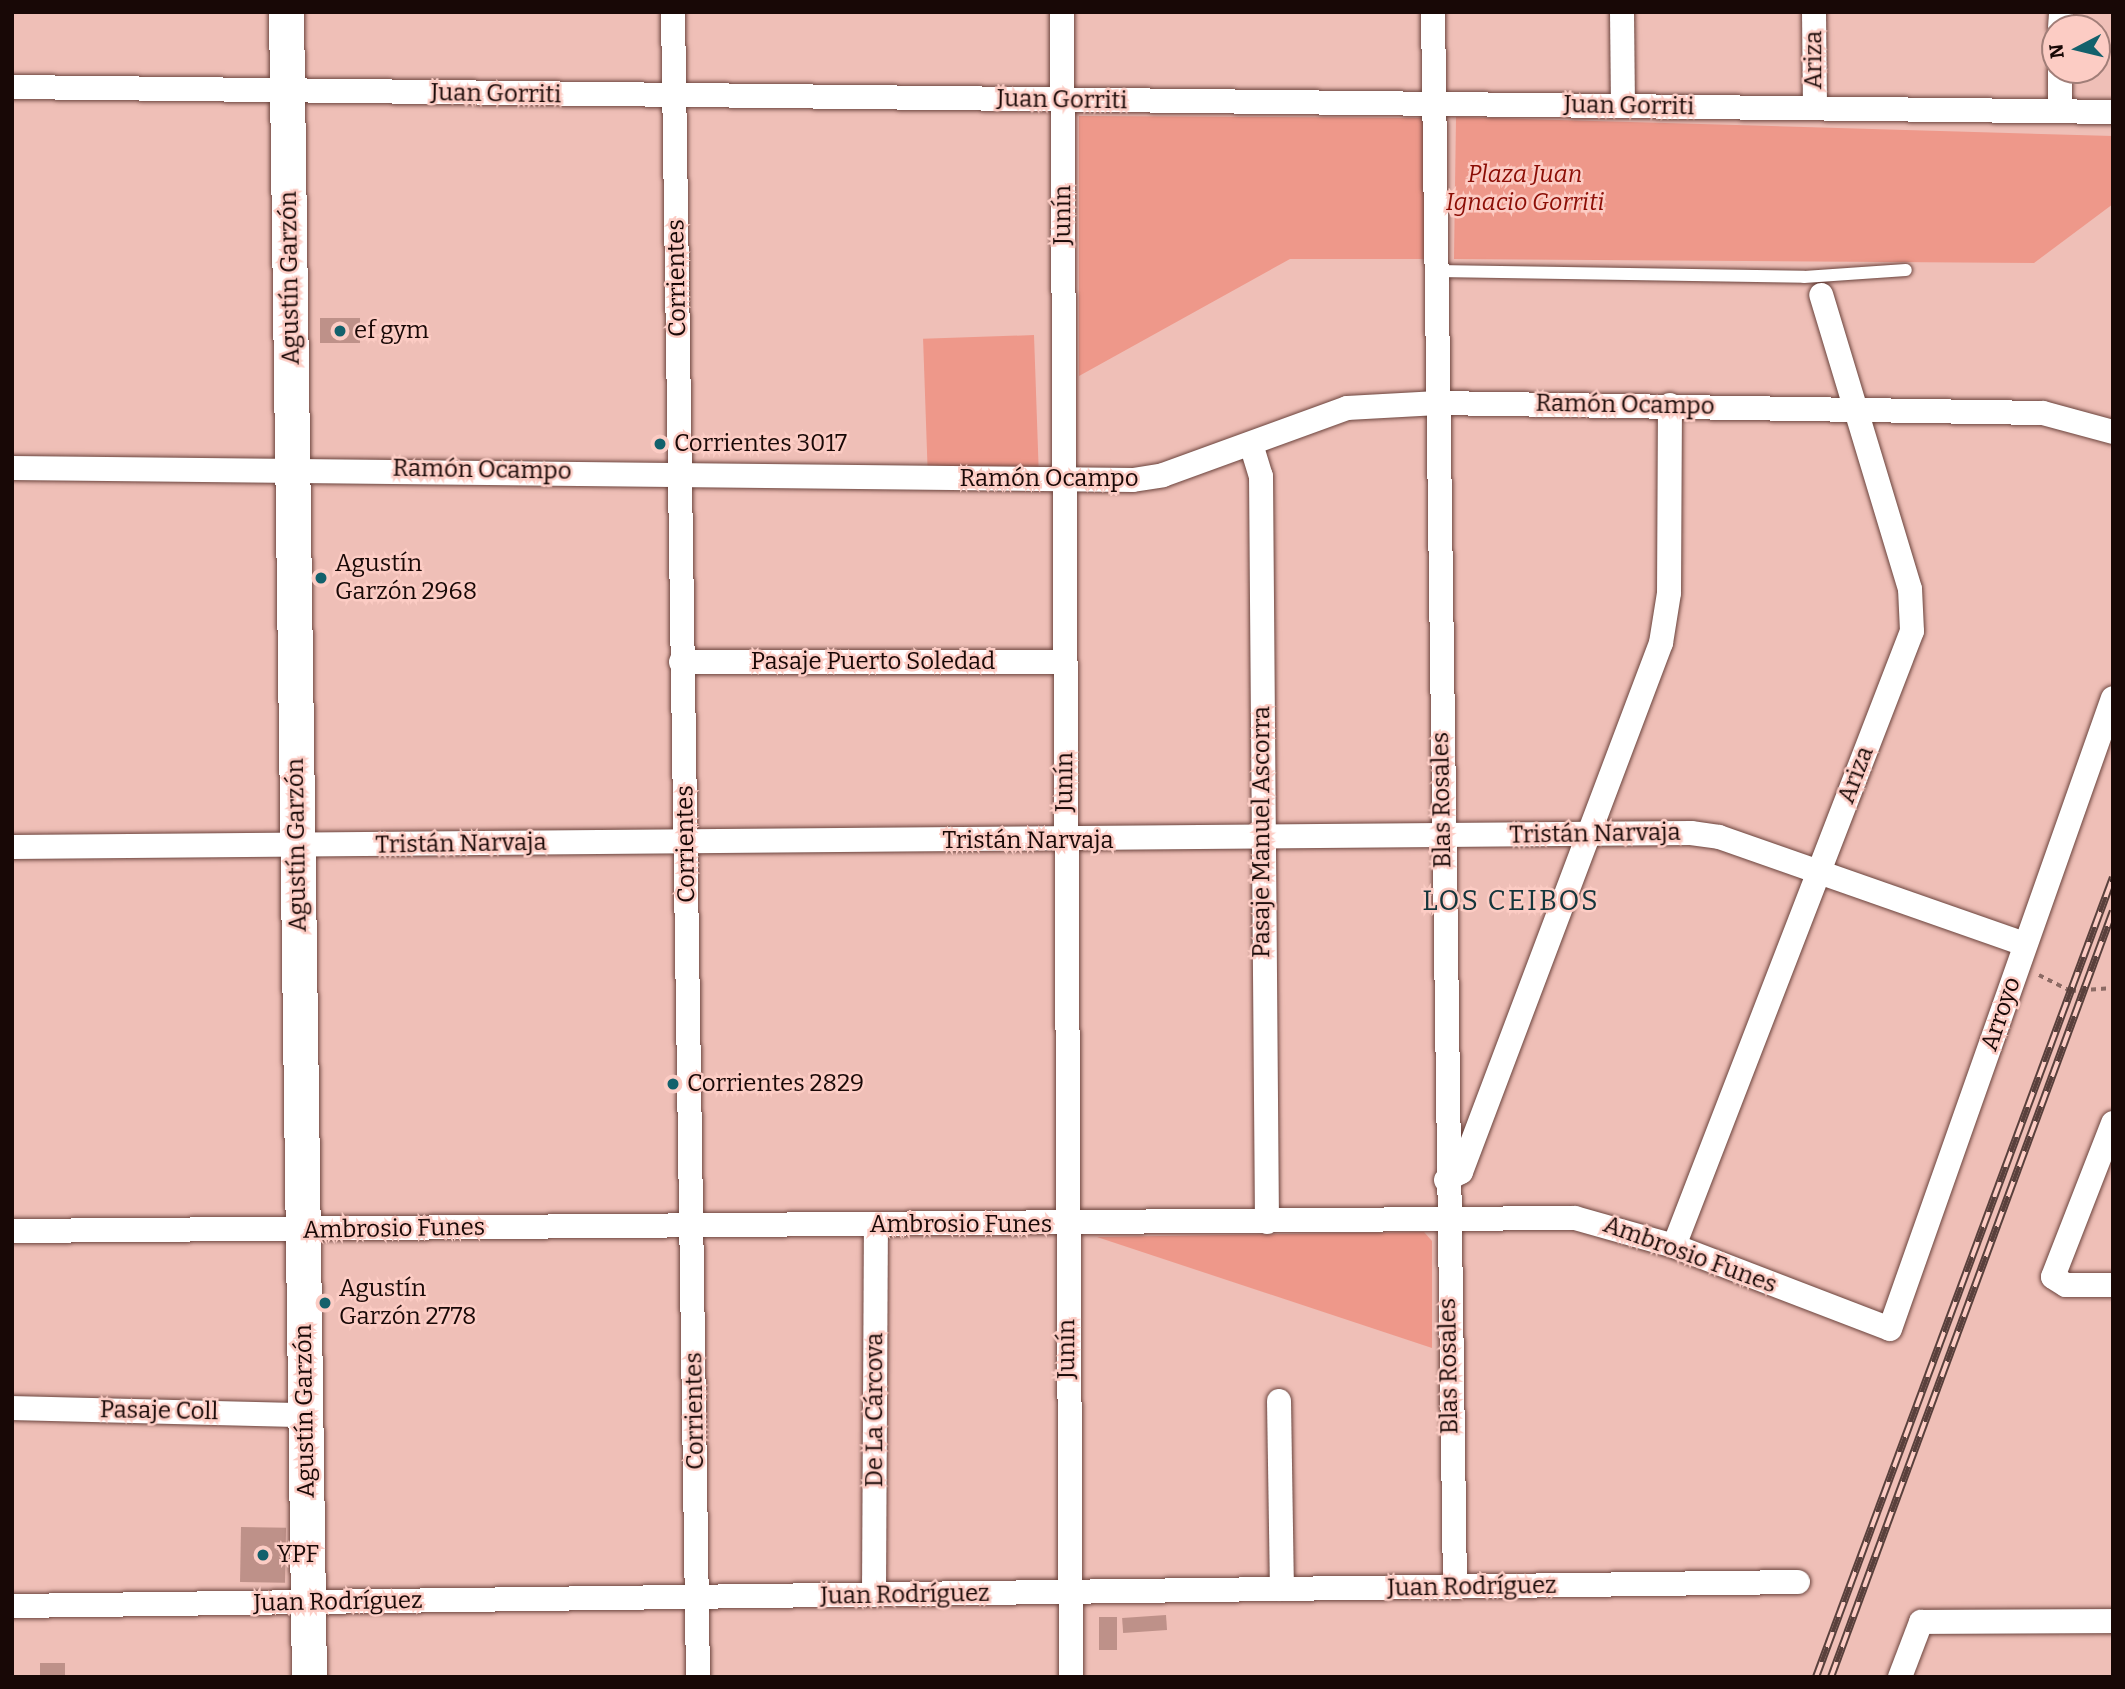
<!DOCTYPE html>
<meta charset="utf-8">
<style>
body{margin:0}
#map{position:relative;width:2125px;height:1689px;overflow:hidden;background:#efbfb7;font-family:Bitter,serif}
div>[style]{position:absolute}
.green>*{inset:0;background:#ee988a;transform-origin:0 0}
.building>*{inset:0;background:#be9189;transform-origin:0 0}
.path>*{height:3.5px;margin-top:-1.75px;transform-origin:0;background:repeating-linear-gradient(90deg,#8b6a64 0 5px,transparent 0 10px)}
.roads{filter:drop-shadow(0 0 2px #6a433c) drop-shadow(0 0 2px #6a433c)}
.service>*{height:12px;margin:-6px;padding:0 6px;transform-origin:6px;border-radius:6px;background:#fff}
.minor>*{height:24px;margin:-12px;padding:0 12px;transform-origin:12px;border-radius:12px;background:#fff}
.secondary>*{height:35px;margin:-17.5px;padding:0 17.5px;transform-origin:17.5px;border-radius:17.5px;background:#fff}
.rail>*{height:8px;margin-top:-4px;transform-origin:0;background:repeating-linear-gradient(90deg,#fcccc4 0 16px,#59403c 0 32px);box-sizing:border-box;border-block:2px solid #59403c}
.dots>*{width:19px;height:19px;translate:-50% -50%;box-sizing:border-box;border:4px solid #fcccc4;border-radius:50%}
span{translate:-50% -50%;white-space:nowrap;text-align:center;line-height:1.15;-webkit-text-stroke:5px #fcccc4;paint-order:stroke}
.street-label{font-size:24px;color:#180806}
.park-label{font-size:24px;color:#8b0d05;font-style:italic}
.poi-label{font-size:24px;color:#180806}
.left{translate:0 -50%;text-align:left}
.quarter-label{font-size:28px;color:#13353b;letter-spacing:2px}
.frame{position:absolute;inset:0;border:14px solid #180806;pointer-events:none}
.north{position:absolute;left:2041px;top:14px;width:70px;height:70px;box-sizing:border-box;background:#fcccc4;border:2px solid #a17e78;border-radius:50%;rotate:263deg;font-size:19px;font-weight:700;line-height:28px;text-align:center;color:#180806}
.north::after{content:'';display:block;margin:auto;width:24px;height:32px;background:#13616c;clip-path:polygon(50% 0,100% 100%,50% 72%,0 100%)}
</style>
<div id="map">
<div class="green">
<div style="clip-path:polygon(1079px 116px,1425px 118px,1425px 259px,1290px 259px,1079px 376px)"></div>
<div style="clip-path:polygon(1456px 117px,2113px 136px,2113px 204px,2034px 263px,1454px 259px)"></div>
<div style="left:1034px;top:335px;width:134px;height:111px;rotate:88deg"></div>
<div style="clip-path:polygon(1424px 1232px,1432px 1241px,1432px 1348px,1097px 1237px)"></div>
</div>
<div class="building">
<div style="left:360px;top:318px;width:25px;height:40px;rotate:90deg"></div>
<div style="left:241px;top:1527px;width:45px;height:55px;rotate:1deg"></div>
<div style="left:1166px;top:1615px;width:15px;height:44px;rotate:86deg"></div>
<div style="left:1099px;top:1617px;width:18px;height:33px"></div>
<div style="left:40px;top:1663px;width:25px;height:14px"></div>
</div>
<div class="path">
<div style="left:2039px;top:975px;width:36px;rotate:27deg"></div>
<div style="left:2071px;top:991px;width:42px;rotate:-4.1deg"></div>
</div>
<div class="roads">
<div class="service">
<div style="left:1437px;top:271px;width:367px;rotate:0.9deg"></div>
<div style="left:1804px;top:277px;width:102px;rotate:-3.9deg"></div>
</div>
<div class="minor">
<div style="left:673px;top:12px;width:1665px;rotate:89.14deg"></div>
<div style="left:1062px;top:12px;width:1665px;rotate:89.69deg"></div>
<div style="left:1433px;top:12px;width:1575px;rotate:89.2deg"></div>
<div style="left:1622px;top:12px;width:94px;rotate:89.4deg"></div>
<div style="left:1814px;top:12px;width:96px;rotate:89.4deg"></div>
<div style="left:2060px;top:28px;width:16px;rotate:-86deg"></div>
<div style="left:12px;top:87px;width:2101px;rotate:0.68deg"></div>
<div style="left:2060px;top:111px;width:41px;rotate:-90deg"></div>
<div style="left:1251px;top:444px;width:34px;rotate:73deg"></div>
<div style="left:1261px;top:476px;width:746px;rotate:89.54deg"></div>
<div style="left:12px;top:468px;width:1121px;rotate:0.61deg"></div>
<div style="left:1133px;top:480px;width:30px;rotate:-9deg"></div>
<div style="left:1163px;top:475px;width:196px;rotate:-20deg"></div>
<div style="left:1347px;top:408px;width:91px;rotate:-3.1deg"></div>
<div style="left:1438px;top:403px;width:605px;rotate:0.95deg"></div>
<div style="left:2043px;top:413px;width:73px;rotate:15.2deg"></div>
<div style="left:681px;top:662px;width:383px"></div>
<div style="left:12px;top:847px;width:1679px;rotate:-0.48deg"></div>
<div style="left:1691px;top:833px;width:28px;rotate:8deg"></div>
<div style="left:1719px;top:837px;width:324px;rotate:19.3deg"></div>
<div style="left:2113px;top:1123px;width:165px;rotate:111.3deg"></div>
<div style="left:2053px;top:1277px;width:15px;rotate:32deg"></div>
<div style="left:2066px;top:1285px;width:47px"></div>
<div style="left:1446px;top:1180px;width:17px;rotate:-28deg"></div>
<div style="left:1461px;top:1172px;width:566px;rotate:-69.29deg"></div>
<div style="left:1661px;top:643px;width:51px;rotate:-80.9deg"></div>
<div style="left:1669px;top:593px;width:188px;rotate:-89.7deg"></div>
<div style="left:12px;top:1231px;width:1563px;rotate:-0.48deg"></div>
<div style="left:1575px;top:1218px;width:103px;rotate:15.8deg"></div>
<div style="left:1674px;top:1246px;width:231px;rotate:21deg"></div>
<div style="left:1890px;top:1329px;width:669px;rotate:-70.54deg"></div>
<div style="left:1674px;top:1246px;width:659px;rotate:-68.84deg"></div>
<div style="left:1912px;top:631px;width:42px;rotate:-92.7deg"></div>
<div style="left:1910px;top:589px;width:307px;rotate:-106.8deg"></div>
<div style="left:1279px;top:1401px;width:188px;rotate:89.1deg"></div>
<div style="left:12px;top:1408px;width:293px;rotate:1.4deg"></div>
<div style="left:874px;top:1595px;width:370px;rotate:-89.7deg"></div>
<div style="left:12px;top:1606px;width:1786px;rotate:-0.77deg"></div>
<div style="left:1900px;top:1677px;width:59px;rotate:-69.1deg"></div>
<div style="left:1921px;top:1622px;width:192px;rotate:-0.3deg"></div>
</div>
<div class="secondary">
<div style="left:286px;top:12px;width:1665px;rotate:89.21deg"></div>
</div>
</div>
<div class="rail">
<div style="left:1816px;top:1677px;width:853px;rotate:-69.63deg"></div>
<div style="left:1831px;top:1677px;width:816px;rotate:-69.79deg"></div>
</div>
<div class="dots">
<div style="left:340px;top:331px;background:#13616c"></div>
<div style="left:660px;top:444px;background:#13616c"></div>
<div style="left:321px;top:578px;background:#13616c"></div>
<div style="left:673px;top:1084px;background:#13616c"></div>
<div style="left:325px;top:1303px;background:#13616c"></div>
<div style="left:263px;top:1555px;background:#13616c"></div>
</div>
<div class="street-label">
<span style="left:1814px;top:60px;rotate:-90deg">Ariza</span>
<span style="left:496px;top:94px;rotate:1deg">Juan Gorriti</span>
<span style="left:1062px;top:100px;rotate:1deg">Juan Gorriti</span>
<span style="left:1629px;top:106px;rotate:1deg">Juan Gorriti</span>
<span style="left:1063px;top:215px;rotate:-90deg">Junín</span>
<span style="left:290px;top:278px;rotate:-91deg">Agustín Garzón</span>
<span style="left:677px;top:278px;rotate:-91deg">Corrientes</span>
<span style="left:1625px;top:405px;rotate:1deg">Ramón Ocampo</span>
<span style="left:482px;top:470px;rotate:1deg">Ramón Ocampo</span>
<span style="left:1049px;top:479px">Ramón Ocampo</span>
<span style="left:873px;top:662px">Pasaje Puerto Soledad</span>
<span style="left:1856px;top:775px;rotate:-69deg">Ariza</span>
<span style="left:1065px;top:782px;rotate:-90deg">Junín</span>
<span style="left:1442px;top:800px;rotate:-91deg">Blas Rosales</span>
<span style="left:1262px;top:832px;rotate:-90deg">Pasaje Manuel Ascorra</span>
<span style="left:1595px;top:834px;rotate:-1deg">Tristán Narvaja</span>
<span style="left:1028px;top:841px">Tristán Narvaja</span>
<span style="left:461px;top:844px;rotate:-1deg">Tristán Narvaja</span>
<span style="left:686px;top:844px;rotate:-91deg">Corrientes</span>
<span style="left:297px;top:845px;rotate:-91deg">Agustín Garzón</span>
<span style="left:2001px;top:1014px;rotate:-71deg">Arroyo</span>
<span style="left:961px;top:1225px">Ambrosio Funes</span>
<span style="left:394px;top:1229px;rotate:-1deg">Ambrosio Funes</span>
<span style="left:1690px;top:1255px;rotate:20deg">Ambrosio Funes</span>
<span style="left:1067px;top:1349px;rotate:-90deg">Junín</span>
<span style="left:1449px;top:1366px;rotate:-91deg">Blas Rosales</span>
<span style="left:875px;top:1410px;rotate:-90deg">De La Cárcova</span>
<span style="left:159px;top:1411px;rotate:1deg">Pasaje Coll</span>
<span style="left:305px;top:1411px;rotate:-91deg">Agustín Garzón</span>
<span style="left:695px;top:1411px;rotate:-91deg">Corrientes</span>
<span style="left:1472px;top:1587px;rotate:-1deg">Juan Rodríguez</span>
<span style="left:905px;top:1595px;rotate:-1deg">Juan Rodríguez</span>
<span style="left:338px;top:1602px;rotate:-1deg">Juan Rodríguez</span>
</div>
<div class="park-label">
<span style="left:1525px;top:189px">Plaza Juan<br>Ignacio Gorriti</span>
</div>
<div class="poi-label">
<span class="left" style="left:354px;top:331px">ef gym</span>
<span class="left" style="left:674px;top:444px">Corrientes 3017</span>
<span class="left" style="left:335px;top:578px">Agustín<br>Garzón 2968</span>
<span class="left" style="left:687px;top:1084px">Corrientes 2829</span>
<span class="left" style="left:339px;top:1303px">Agustín<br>Garzón 2778</span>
<span class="left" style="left:277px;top:1555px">YPF</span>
</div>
<div class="quarter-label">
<span style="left:1511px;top:901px">LOS CEIBOS</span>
</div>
<div class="frame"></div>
<div class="north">N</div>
</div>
